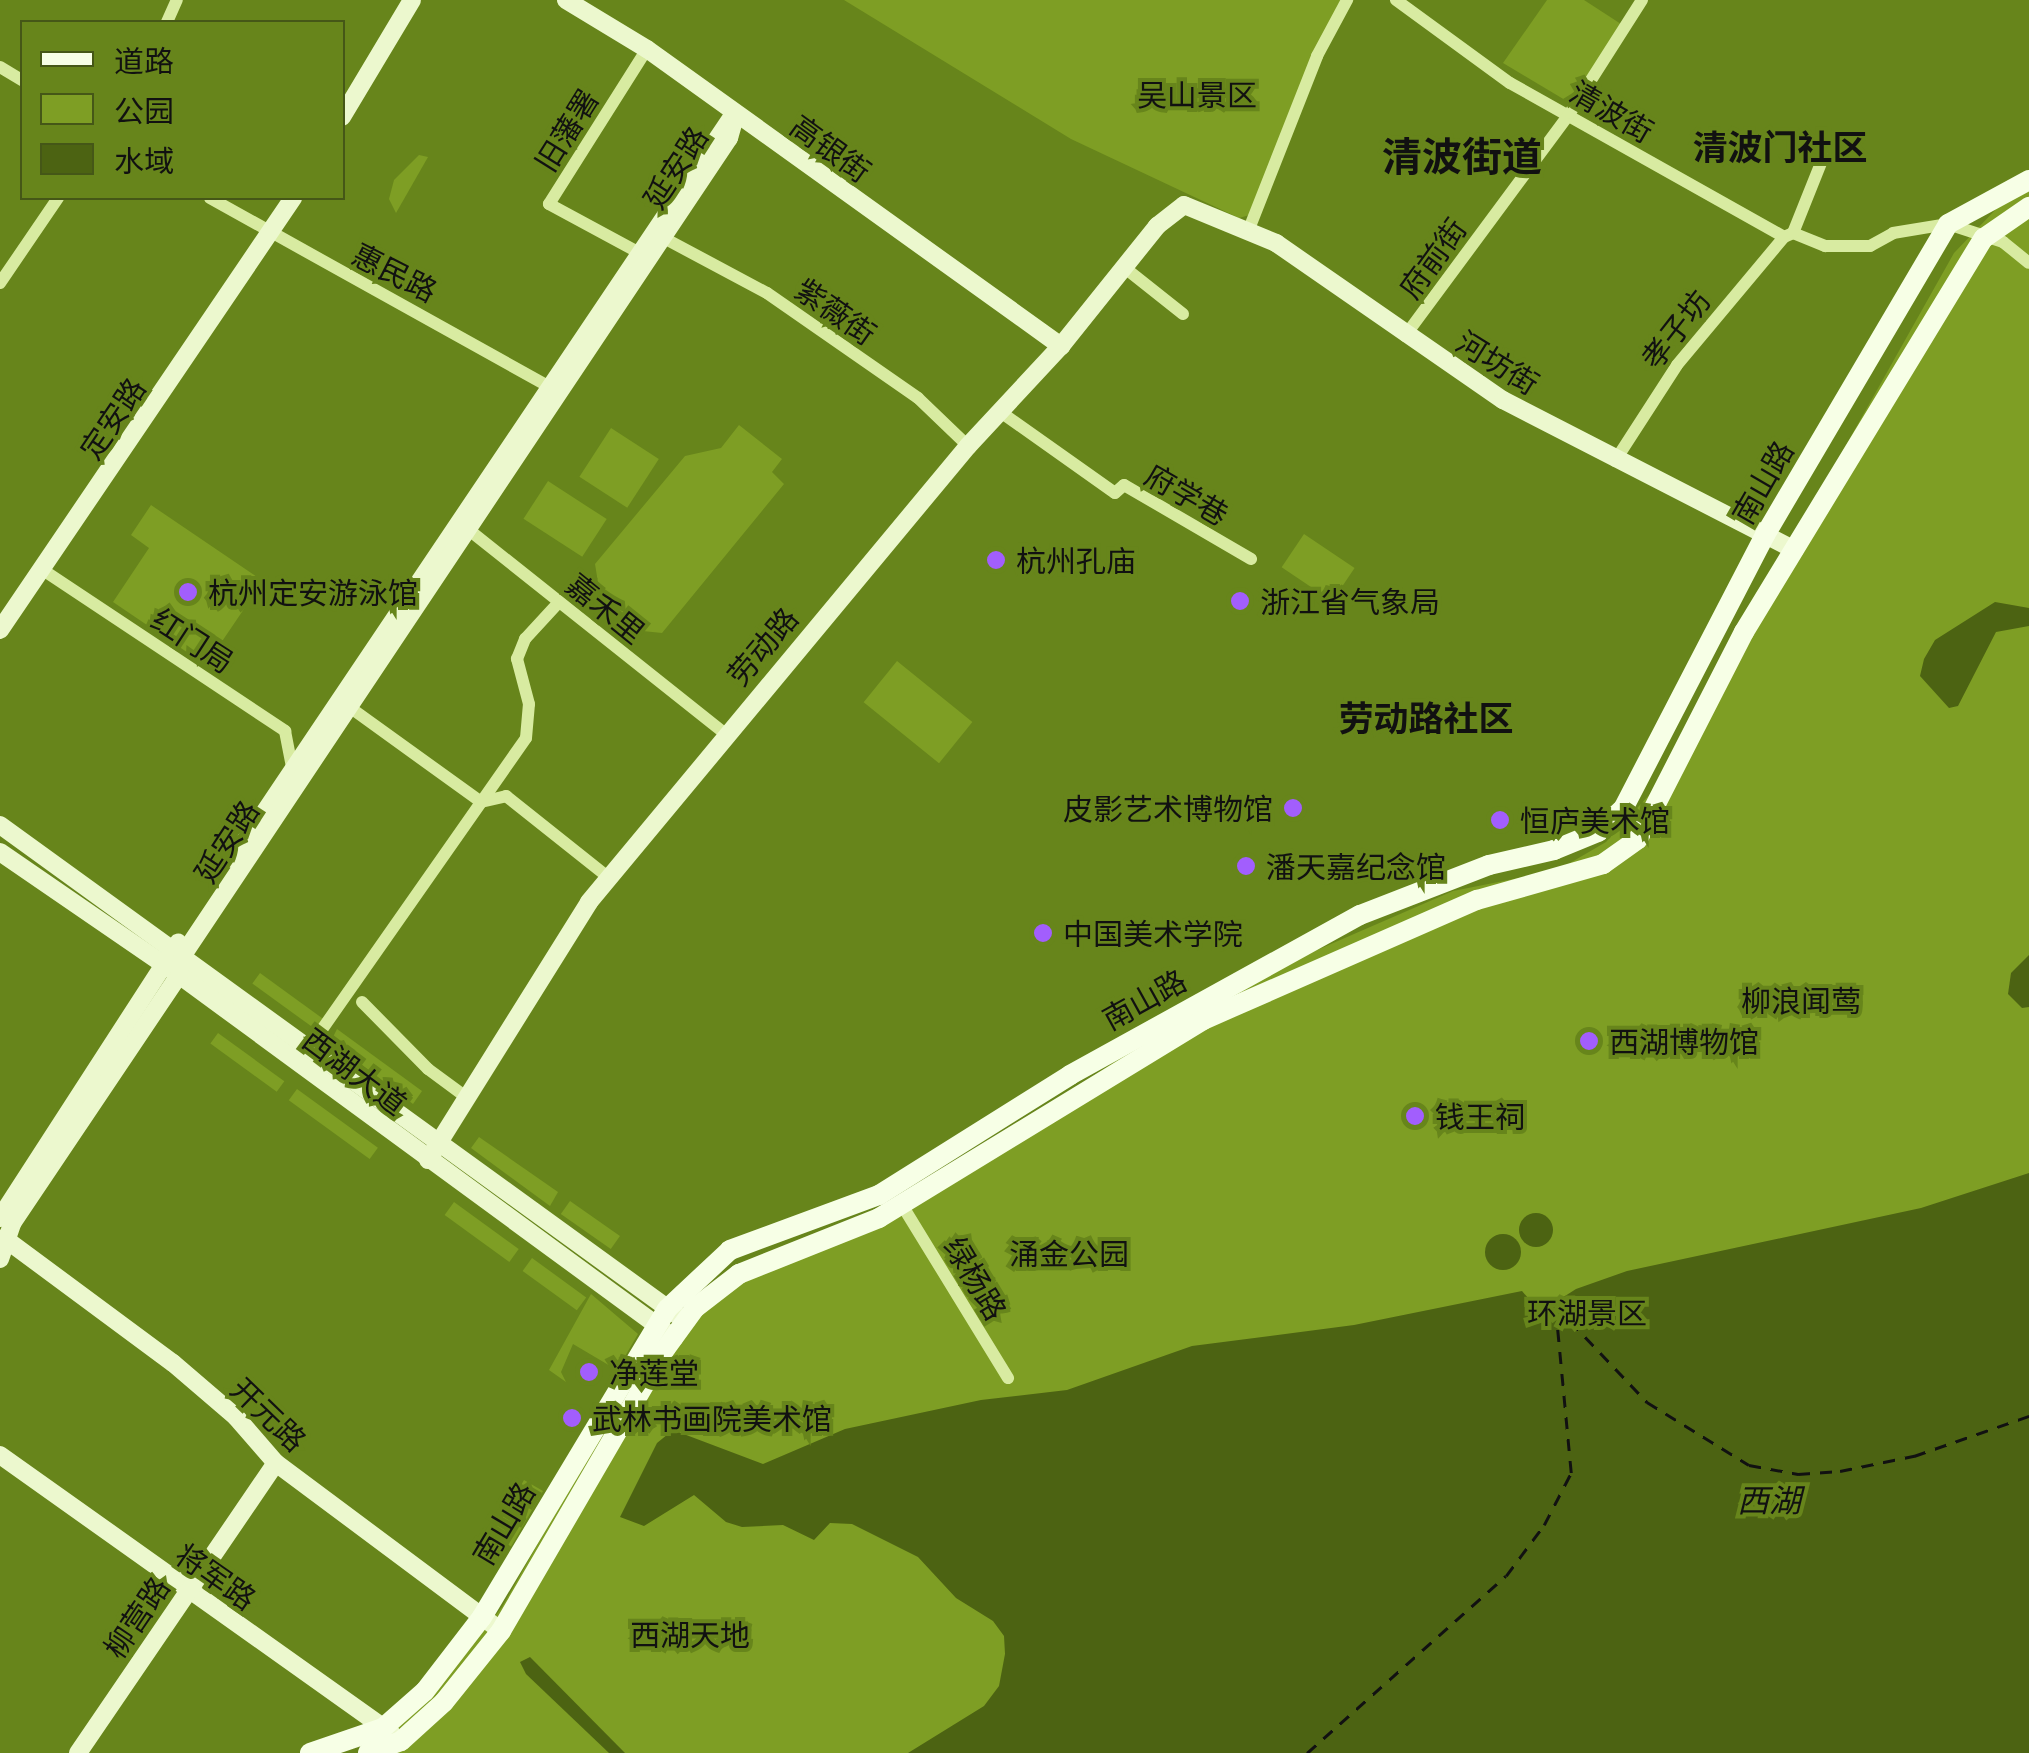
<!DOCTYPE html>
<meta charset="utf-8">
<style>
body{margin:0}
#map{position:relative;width:2029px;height:1753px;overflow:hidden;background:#67851b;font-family:Lato,"Noto Sans SC",sans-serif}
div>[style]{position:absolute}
.green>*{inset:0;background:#7e9e24;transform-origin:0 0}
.water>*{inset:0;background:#4c6312}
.round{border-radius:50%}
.ferry>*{height:2.5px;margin-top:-1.25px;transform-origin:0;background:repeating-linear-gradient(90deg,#111 0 12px,transparent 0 22px)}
.street>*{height:12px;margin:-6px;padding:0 6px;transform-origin:6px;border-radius:6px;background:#d8eba1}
.secondary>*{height:18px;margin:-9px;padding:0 9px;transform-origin:9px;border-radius:9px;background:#ecf8ce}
.primary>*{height:20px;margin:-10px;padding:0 10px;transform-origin:10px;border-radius:10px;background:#f7ffe6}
.dots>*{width:28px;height:28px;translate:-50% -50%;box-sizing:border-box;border:5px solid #67851b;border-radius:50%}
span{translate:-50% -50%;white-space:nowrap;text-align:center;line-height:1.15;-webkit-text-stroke:8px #67851b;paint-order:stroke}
.park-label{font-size:30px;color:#111}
.street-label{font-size:30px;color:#111}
.poi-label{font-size:30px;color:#111}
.left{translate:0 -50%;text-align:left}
.right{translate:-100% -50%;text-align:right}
.water-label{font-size:32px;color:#111;font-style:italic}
.quarter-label{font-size:35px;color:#111;font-weight:700}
.district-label{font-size:40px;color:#111;font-weight:700}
.legend{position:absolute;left:20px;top:20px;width:325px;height:180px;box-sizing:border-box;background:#67851b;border:2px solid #455717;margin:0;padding:12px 18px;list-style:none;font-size:30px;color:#111}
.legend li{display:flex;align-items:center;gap:20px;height:50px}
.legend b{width:50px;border:2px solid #455717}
</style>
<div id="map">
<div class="green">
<div style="clip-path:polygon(844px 0,1345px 0,1257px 213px,1239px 218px,1071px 139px)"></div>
<div style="clip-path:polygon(1547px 0,1584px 0,1621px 24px,1570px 103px,1503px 63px)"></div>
<div style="clip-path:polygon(419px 155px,428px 157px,396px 213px,389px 199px,394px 180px)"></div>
<div style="clip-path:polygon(2029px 190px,2029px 1753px,360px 1753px,451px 1672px,502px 1607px,648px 1350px,686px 1312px,906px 1200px,1164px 1029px,1278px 967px,1453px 891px,1558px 870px,1606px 842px,1650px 794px,1954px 253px,1998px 207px)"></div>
<div style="clip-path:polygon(739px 425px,782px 459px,772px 472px,784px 484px,662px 633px,633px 630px,601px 601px,595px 564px,685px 456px,721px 448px)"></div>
<div style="left:611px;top:428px;width:57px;height:58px;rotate:33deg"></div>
<div style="left:548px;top:481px;width:70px;height:45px;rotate:33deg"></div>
<div style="clip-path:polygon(151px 505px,263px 581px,206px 665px,113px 602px,149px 548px,131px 535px)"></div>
<div style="left:1304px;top:534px;width:61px;height:40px;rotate:34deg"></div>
<div style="left:897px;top:661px;width:97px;height:53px;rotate:39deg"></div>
<div style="left:260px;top:973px;width:78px;height:13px;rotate:36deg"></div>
<div style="clip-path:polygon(337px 1029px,422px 1091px,413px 1104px,331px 1041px)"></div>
<div style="left:218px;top:1033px;width:82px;height:13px;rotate:36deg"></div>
<div style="left:297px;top:1089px;width:100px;height:14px;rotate:36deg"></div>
<div style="clip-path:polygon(479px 1137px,558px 1192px,550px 1206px,471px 1148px)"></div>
<div style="left:570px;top:1201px;width:61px;height:16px;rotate:35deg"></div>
<div style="left:454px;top:1202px;width:80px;height:16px;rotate:36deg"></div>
<div style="left:532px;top:1258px;width:67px;height:16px;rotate:36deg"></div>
<div style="clip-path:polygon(591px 1294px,638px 1334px,617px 1370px,573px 1344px,561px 1372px,566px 1382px,549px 1370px)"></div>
<div style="left:524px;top:1480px;width:22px;height:64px;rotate:30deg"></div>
</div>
<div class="water">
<div style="clip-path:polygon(1995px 602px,2029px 608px,2029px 626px,1996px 632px,1958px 706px,1949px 708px,1920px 676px,1924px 659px,1935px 640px)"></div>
<div style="clip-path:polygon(2029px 955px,2029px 1007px,2022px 1008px,2008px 994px,2011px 973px)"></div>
<div style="clip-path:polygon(2029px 1173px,2029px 1753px,908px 1753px,984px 1706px,999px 1686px,1005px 1654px,1004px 1636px,993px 1621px,956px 1598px,918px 1557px,852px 1524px,830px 1523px,814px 1540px,783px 1525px,742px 1527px,726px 1522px,694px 1495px,644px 1526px,620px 1517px,657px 1443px,673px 1430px,763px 1464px,845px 1429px,981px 1400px,1067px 1390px,1192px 1346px,1354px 1325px,1522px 1291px,1540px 1312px,1576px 1289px,1627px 1271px,1921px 1208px)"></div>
<div class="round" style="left:1519px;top:1213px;width:34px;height:34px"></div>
<div class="round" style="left:1485px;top:1234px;width:36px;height:36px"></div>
<div style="clip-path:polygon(530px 1657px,625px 1753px,609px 1753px,526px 1674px,520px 1662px)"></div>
</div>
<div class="ferry">
<div style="left:1307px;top:1753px;width:266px;rotate:-41.7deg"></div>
<div style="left:1506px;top:1576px;width:64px;rotate:-53.3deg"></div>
<div style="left:1544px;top:1525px;width:59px;rotate:-62.6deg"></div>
<div style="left:1571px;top:1473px;width:169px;rotate:-95.4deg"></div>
<div style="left:1555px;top:1305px;width:134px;rotate:46.5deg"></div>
<div style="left:1647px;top:1402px;width:120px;rotate:31.7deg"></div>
<div style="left:1749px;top:1465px;width:50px;rotate:10.4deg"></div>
<div style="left:1798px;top:1474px;width:42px;rotate:-4.1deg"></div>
<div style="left:1840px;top:1471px;width:76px;rotate:-11.5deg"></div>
<div style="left:1914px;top:1456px;width:122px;rotate:-19.2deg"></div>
</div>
<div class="street">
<div style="left:1396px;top:0;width:141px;rotate:36.1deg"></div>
<div style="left:1510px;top:83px;width:314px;rotate:29.3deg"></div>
<div style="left:1784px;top:237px;width:10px;rotate:-24deg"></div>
<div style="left:1793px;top:233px;width:35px;rotate:22deg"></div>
<div style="left:1825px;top:246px;width:45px"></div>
<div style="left:1870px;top:246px;width:26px;rotate:-29deg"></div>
<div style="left:1893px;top:233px;width:56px;rotate:-9.3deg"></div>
<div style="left:1948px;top:224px;width:58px;rotate:18.1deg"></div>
<div style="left:2003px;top:242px;width:33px;rotate:39deg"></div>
<div style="left:167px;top:22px;width:24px;rotate:-66deg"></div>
<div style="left:0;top:67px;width:26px;rotate:31deg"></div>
<div style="left:210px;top:198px;width:397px;rotate:29.1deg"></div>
<div style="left:1249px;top:229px;width:186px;rotate:-68.5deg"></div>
<div style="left:1317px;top:56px;width:64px;rotate:-61.8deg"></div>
<div style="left:1793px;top:233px;width:81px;rotate:-68.2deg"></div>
<div style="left:662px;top:237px;width:119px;rotate:28.1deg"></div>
<div style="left:767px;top:293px;width:184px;rotate:34.8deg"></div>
<div style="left:918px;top:398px;width:69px;rotate:43.8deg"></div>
<div style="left:636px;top:251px;width:99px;rotate:-151.6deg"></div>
<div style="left:549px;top:204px;width:183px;rotate:-57.7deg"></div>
<div style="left:1125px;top:268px;width:74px;rotate:38.4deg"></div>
<div style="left:0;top:283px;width:103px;rotate:-55.7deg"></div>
<div style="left:1405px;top:336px;width:277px;rotate:-53.5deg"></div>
<div style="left:1570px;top:113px;width:134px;rotate:-57.5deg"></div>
<div style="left:1002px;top:413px;width:138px;rotate:35.3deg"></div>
<div style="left:1115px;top:493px;width:12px;rotate:-42deg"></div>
<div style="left:1124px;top:485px;width:147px;rotate:30.2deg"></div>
<div style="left:1615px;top:461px;width:114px;rotate:-57.1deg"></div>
<div style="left:1677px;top:365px;width:167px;rotate:-50.1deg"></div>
<div style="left:464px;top:526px;width:332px;rotate:38.5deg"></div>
<div style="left:43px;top:570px;width:291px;rotate:33.6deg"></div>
<div style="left:285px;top:731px;width:38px;rotate:79deg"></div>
<div style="left:348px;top:706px;width:164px;rotate:35.8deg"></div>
<div style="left:481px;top:802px;width:26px;rotate:-13deg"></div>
<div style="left:506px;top:796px;width:132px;rotate:38.5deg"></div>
<div style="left:362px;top:1002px;width:94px;rotate:45.4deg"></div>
<div style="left:428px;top:1069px;width:47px;rotate:36.4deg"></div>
<div style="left:309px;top:1048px;width:378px;rotate:-55deg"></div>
<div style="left:526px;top:738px;width:34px;rotate:-85deg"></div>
<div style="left:529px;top:704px;width:47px;rotate:-104.9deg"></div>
<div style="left:517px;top:659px;width:22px;rotate:-68deg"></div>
<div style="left:525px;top:639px;width:50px;rotate:-47.4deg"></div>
<div style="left:902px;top:1205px;width:203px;rotate:58.5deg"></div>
</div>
<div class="secondary">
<div style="left:566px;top:0;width:95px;rotate:31.2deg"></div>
<div style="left:647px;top:49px;width:510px;rotate:35.66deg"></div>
<div style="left:342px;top:117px;width:136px;rotate:-59.1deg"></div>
<div style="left:0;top:630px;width:522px;rotate:-55.85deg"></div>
<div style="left:0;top:825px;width:836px;rotate:35.9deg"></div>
<div style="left:0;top:852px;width:217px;rotate:34.5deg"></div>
<div style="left:179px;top:975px;width:614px;rotate:36.25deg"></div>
<div style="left:233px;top:859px;width:894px;rotate:-56.08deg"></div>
<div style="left:428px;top:1160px;width:304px;rotate:-58deg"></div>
<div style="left:589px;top:902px;width:593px;rotate:-50.27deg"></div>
<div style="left:968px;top:446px;width:137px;rotate:-47.1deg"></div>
<div style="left:1061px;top:346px;width:154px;rotate:-51.3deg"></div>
<div style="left:1157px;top:226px;width:34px;rotate:-38deg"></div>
<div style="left:1184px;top:205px;width:100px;rotate:22.4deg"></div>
<div style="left:1276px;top:243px;width:276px;rotate:34.7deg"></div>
<div style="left:1503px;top:400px;width:328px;rotate:27.2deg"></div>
<div style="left:0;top:1218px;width:328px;rotate:-57.1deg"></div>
<div style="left:4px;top:1238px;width:210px;rotate:36.5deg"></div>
<div style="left:173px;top:1363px;width:83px;rotate:40.6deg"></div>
<div style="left:236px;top:1417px;width:61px;rotate:49deg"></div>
<div style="left:276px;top:1463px;width:281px;rotate:36.7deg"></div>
<div style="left:0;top:1259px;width:39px;rotate:-71deg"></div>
<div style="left:13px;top:1222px;width:298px;rotate:-56.1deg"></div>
<div style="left:179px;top:975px;width:20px;rotate:-79deg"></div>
<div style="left:183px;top:955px;width:983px;rotate:-56.25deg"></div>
<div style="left:729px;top:138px;width:25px;rotate:-74deg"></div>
<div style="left:0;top:1455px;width:480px;rotate:35.4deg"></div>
<div style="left:78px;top:1753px;width:351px;rotate:-55.7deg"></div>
</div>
<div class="primary">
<div style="left:310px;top:1753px;width:77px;rotate:-18.9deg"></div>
<div style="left:383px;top:1728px;width:56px;rotate:-41.4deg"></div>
<div style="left:425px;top:1691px;width:93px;rotate:-52.4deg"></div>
<div style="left:482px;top:1617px;width:359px;rotate:-59deg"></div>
<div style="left:667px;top:1309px;width:86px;rotate:-43.1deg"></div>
<div style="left:730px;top:1250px;width:159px;rotate:-20.3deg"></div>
<div style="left:879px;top:1195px;width:226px;rotate:-32.1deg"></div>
<div style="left:1070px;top:1075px;width:331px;rotate:-28.9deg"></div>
<div style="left:1360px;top:915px;width:138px;rotate:-21.2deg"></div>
<div style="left:1489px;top:865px;width:67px;rotate:-13deg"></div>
<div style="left:1554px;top:850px;width:48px;rotate:-22.2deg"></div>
<div style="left:1598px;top:832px;width:34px;rotate:-43deg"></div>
<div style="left:1623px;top:809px;width:309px;rotate:-62.6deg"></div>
<div style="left:1765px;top:535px;width:361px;rotate:-59.5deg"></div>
<div style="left:1948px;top:224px;width:92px;rotate:-28.5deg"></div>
<div style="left:368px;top:1753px;width:35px;rotate:-20deg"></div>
<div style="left:401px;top:1741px;width:58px;rotate:-42.2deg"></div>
<div style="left:444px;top:1702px;width:91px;rotate:-51.2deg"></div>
<div style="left:501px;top:1631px;width:328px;rotate:-59.8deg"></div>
<div style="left:666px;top:1348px;width:49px;rotate:-54.1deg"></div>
<div style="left:695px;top:1308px;width:56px;rotate:-37.7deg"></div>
<div style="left:739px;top:1274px;width:151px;rotate:-21.8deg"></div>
<div style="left:879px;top:1218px;width:380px;rotate:-31.4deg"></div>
<div style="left:1203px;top:1020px;width:299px;rotate:-23.7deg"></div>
<div style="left:1477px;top:900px;width:131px;rotate:-15.9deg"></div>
<div style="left:1603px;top:864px;width:43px;rotate:-35.5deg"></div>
<div style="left:1638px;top:839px;width:233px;rotate:-62.9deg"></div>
<div style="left:1744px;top:632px;width:461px;rotate:-58.7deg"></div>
<div style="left:1984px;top:238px;width:55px;rotate:-34.6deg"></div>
</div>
<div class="dots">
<div style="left:996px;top:560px;background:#a25efd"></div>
<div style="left:188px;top:592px;background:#a25efd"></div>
<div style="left:1240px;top:601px;background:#a25efd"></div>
<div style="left:1293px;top:808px;background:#a25efd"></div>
<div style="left:1500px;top:820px;background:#a25efd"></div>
<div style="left:1246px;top:866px;background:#a25efd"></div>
<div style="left:1043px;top:933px;background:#a25efd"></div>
<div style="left:1589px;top:1041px;background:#a25efd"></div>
<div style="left:1415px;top:1116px;background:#a25efd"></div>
<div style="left:589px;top:1372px;background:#a25efd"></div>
<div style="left:572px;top:1418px;background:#a25efd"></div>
</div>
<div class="park-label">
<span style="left:1197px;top:94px">吴山景区</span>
<span style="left:1801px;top:1000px">柳浪闻莺</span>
<span style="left:1069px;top:1253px">涌金公园</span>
<span style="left:1587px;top:1312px">环湖景区</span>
<span style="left:690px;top:1634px">西湖天地</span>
</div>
<div class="street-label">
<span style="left:1612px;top:111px;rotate:30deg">清波街</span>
<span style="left:566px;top:130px;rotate:-58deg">旧藩署</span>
<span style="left:831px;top:148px;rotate:36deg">高银街</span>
<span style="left:675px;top:167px;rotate:-57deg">延安路</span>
<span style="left:1432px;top:258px;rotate:-54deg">府前街</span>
<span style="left:395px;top:272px;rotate:27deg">惠民路</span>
<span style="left:836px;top:311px;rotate:35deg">紫薇街</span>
<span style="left:1675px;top:329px;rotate:-52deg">孝子坊</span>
<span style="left:1498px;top:362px;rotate:32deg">河坊街</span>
<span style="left:112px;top:418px;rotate:-56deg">定安路</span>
<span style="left:1762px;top:482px;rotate:-60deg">南山路</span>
<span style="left:1187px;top:494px;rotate:30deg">府学巷</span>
<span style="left:606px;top:608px;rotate:39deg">嘉禾里</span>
<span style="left:193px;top:640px;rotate:33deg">红门局</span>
<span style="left:762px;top:646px;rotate:-50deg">劳动路</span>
<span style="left:226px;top:841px;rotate:-57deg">延安路</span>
<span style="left:1144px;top:999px;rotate:-29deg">南山路</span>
<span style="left:355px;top:1071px;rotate:37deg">西湖大道</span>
<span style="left:976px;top:1278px;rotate:59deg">绿杨路</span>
<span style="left:269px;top:1414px;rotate:44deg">开元路</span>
<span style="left:503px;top:1523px;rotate:-59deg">南山路</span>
<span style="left:216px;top:1576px;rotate:35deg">将军路</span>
<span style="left:136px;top:1617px;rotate:-56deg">柳营路</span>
</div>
<div class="poi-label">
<span class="left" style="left:1016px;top:560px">杭州孔庙</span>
<span class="left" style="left:208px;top:592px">杭州定安游泳馆</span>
<span class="left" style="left:1260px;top:601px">浙江省气象局</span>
<span class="right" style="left:1273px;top:808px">皮影艺术博物馆</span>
<span class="left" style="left:1520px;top:820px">恒庐美术馆</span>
<span class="left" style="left:1266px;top:866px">潘天嘉纪念馆</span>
<span class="left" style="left:1063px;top:933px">中国美术学院</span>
<span class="left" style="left:1609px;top:1041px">西湖博物馆</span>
<span class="left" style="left:1435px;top:1116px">钱王祠</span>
<span class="left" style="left:609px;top:1372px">净莲堂</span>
<span class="left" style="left:592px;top:1418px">武林书画院美术馆</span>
</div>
<div class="water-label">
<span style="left:1769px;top:1500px">西湖</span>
</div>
<div class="quarter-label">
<span style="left:1780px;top:146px">清波门社区</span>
<span style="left:1426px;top:717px">劳动路社区</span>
</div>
<div class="district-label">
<span style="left:1462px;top:156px">清波街道</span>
</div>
<ul class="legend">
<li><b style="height:12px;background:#f7ffe6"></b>道路</li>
<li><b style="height:28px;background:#7e9e24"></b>公园</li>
<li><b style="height:28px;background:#4c6312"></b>水域</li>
</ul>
</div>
